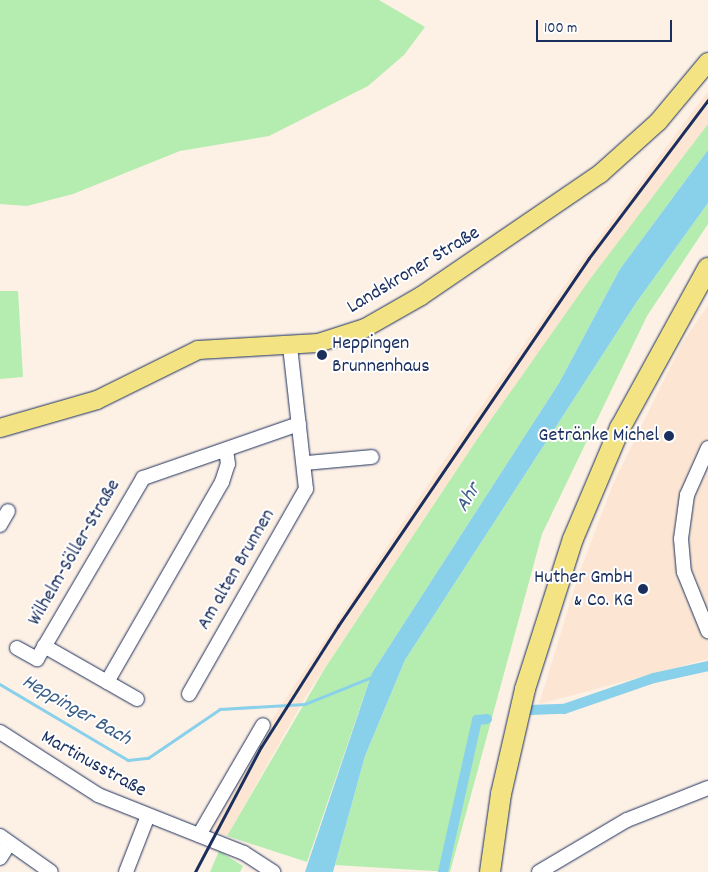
<!DOCTYPE html>
<meta charset="utf-8">
<style>
body{margin:0}
#map{position:relative;width:708px;height:872px;overflow:hidden;background:#fdf0e5;font-family:Dekko,sans-serif}
div>[style]{position:absolute}
.built>*{inset:0;background:#fce6d3}
.green>*{inset:0;background:#b5edb0}
.water>*{inset:0;background:#89d0ea}
.stream>*{height:2.5px;margin:-1.25px;padding:0 1.25px;transform-origin:1.25px;border-radius:1.25px;background:#89d0ea}
.canal>*{height:10px;margin:-5px;padding:0 5px;transform-origin:5px;border-radius:5px;background:#89d0ea}
.roads{filter:drop-shadow(0 0 1px #1b2f5e) drop-shadow(0 0 1px #1b2f5e)}
.minor>*{height:14px;margin:-7px;padding:0 7px;transform-origin:7px;border-radius:7px;background:#fff}
.major>*{height:18px;margin:-9px;padding:0 9px;transform-origin:9px;border-radius:9px;background:#f4e382}
.highway>*{height:20px;margin:-10px;padding:0 10px;transform-origin:10px;border-radius:10px;background:#f4e382}
.rail>*{height:2.5px;margin:-1.25px;padding:0 1.25px;transform-origin:1.25px;border-radius:1.25px;background:#1b2f5e}
.dots>*{width:14px;height:14px;translate:-50% -50%;box-sizing:border-box;border:2px solid #fff;border-radius:50%}
span{translate:-50% -50%;white-space:nowrap;text-align:center;line-height:1.15;-webkit-text-stroke:4px #fff;paint-order:stroke}
.street-label{font-size:20px;color:#1b2f5e}
.poi-label{font-size:20px;color:#1b2f5e}
.left{translate:0 -50%;text-align:left}
.right{translate:-100% -50%;text-align:right}
.water-label{font-size:21px;color:#3c5f88;font-style:italic}
.scale{position:absolute;left:536px;top:20px;width:136px;height:22px;box-sizing:border-box;border:2px solid #1b2f5e;border-top:0;padding-left:6px;font-size:15px;line-height:18px;white-space:nowrap;color:#1b2f5e;-webkit-text-stroke:4px #fff;paint-order:stroke}
</style>
<div id="map">
<div class="built">
<div style="clip-path:polygon(708px 91px,708px 124px,478px 438px,306px 696px,227px 836px,207px 828px,257px 742px,441px 465px,583px 259px)"></div>
<div style="clip-path:polygon(708px 305px,708px 659px,539px 704px,579px 574px,613px 484px,682px 343px)"></div>
</div>
<div class="green">
<div style="clip-path:polygon(0 0,379px 0,425px 27px,404px 55px,368px 86px,269px 136px,180px 151px,73px 194px,27px 206px,0 204px)"></div>
<div style="clip-path:polygon(708px 124px,708px 150px,620px 269px,559px 383px,372px 673px,307px 862px,227px 836px,325px 668px,478px 438px,590px 279px)"></div>
<div style="clip-path:polygon(708px 203px,708px 224px,647px 316px,542px 534px,450px 872px,335px 865px,365px 756px,405px 660px,636px 303px)"></div>
<div style="clip-path:polygon(0 291px,18px 291px,23px 377px,0 379px)"></div>
<div style="clip-path:polygon(219px 851px,243px 866px,240px 872px,210px 872px)"></div>
</div>
<div class="water">
<div style="clip-path:polygon(708px 150px,708px 203px,636px 303px,405px 660px,365px 756px,333px 872px,305px 872px,372px 673px,559px 383px,620px 269px)"></div>
</div>
<div class="stream">
<div style="left:0;top:684px;width:149px;rotate:30.7deg"></div>
<div style="left:128px;top:760px;width:20px;rotate:-6deg"></div>
<div style="left:148px;top:758px;width:87px;rotate:-34.2deg"></div>
<div style="left:220px;top:709px;width:85px;rotate:-3.4deg"></div>
<div style="left:305px;top:704px;width:72px;rotate:-21.9deg"></div>
</div>
<div class="canal">
<div style="left:530px;top:710px;width:34px;rotate:-2deg"></div>
<div style="left:564px;top:709px;width:95px;rotate:-19deg"></div>
<div style="left:654px;top:678px;width:55px;rotate:-12.5deg"></div>
<div style="left:443px;top:872px;width:156px;rotate:-77.4deg"></div>
<div style="left:477px;top:720px;width:10px;rotate:-6deg"></div>
</div>
<div class="roads">
<div class="minor">
<div style="left:708px;top:448px;width:51px;rotate:114.1deg"></div>
<div style="left:687px;top:495px;width:44px;rotate:97.8deg"></div>
<div style="left:681px;top:539px;width:33px;rotate:85deg"></div>
<div style="left:684px;top:572px;width:64px;rotate:67.9deg"></div>
<div style="left:306px;top:463px;width:66px;rotate:-5.2deg"></div>
<div style="left:0;top:525px;width:16px;rotate:-60deg"></div>
<div style="left:44px;top:646px;width:107px;rotate:29.7deg"></div>
<div style="left:17px;top:648px;width:23px;rotate:29deg"></div>
<div style="left:37px;top:659px;width:210px;rotate:-59.6deg"></div>
<div style="left:143px;top:478px;width:165px;rotate:-19.1deg"></div>
<div style="left:107px;top:682px;width:231px;rotate:-60.1deg"></div>
<div style="left:222px;top:482px;width:19px;rotate:-72deg"></div>
<div style="left:228px;top:464px;width:14px;rotate:-98deg"></div>
<div style="left:189px;top:694px;width:236px;rotate:-60.3deg"></div>
<div style="left:306px;top:489px;width:144px;rotate:-96.4deg"></div>
<div style="left:0;top:732px;width:117px;rotate:32.7deg"></div>
<div style="left:98px;top:795px;width:157px;rotate:21.7deg"></div>
<div style="left:244px;top:853px;width:35px;rotate:33deg"></div>
<div style="left:199px;top:835px;width:127px;rotate:-59.8deg"></div>
<div style="left:0;top:836px;width:62px;rotate:35.2deg"></div>
<div style="left:0;top:858px;width:17px;rotate:-57deg"></div>
<div style="left:126px;top:872px;width:58px;rotate:-68.7deg"></div>
<div style="left:539px;top:872px;width:102px;rotate:-30.6deg"></div>
<div style="left:627px;top:820px;width:87px;rotate:-21.6deg"></div>
</div>
<div class="major">
<div style="left:0;top:428px;width:101px;rotate:-16.1deg"></div>
<div style="left:97px;top:400px;width:113px;rotate:-26.3deg"></div>
<div style="left:198px;top:350px;width:120px;rotate:-3.3deg"></div>
<div style="left:318px;top:343px;width:49px;rotate:-17.7deg"></div>
<div style="left:365px;top:328px;width:64px;rotate:-29.7deg"></div>
<div style="left:421px;top:296px;width:217px;rotate:-34.3deg"></div>
<div style="left:600px;top:174px;width:78px;rotate:-41.9deg"></div>
<div style="left:658px;top:122px;width:78px;rotate:-50.2deg"></div>
</div>
<div class="highway">
<div style="left:490px;top:872px;width:79px;rotate:-82deg"></div>
<div style="left:501px;top:794px;width:108px;rotate:-77.1deg"></div>
<div style="left:525px;top:689px;width:157px;rotate:-72.3deg"></div>
<div style="left:573px;top:539px;width:121px;rotate:-67.1deg"></div>
<div style="left:620px;top:428px;width:183px;rotate:-61.2deg"></div>
</div>
</div>
<div class="rail">
<div style="left:195px;top:872px;width:141px;rotate:-62.2deg"></div>
<div style="left:261px;top:747px;width:143px;rotate:-57.5deg"></div>
<div style="left:338px;top:626px;width:445px;rotate:-55.7deg"></div>
<div style="left:589px;top:258px;width:198px;rotate:-53deg"></div>
</div>
<div class="dots">
<div style="left:322px;top:355px;background:#1b2f5e"></div>
<div style="left:669px;top:436px;background:#1b2f5e"></div>
<div style="left:643px;top:589px;background:#1b2f5e"></div>
</div>
<div class="street-label">
<span style="left:414px;top:271px;rotate:-31deg">Landskroner Straße</span>
<span style="left:75px;top:553px;rotate:-60deg">Wilhelm-Söller-Straße</span>
<span style="left:237px;top:570px;rotate:-60deg">Am alten Brunnen</span>
<span style="left:93px;top:765px;rotate:29deg">Martinusstraße</span>
</div>
<div class="poi-label">
<span class="left" style="left:332px;top:356px">Heppingen<br>Brunnenhaus</span>
<span class="right" style="left:659px;top:436px">Getränke Michel</span>
<span class="right" style="left:633px;top:590px">Huther GmbH<br>&amp; Co. KG</span>
</div>
<div class="water-label">
<span style="left:469px;top:498px;rotate:-59deg">Ahr</span>
<span style="left:76px;top:711px;rotate:30deg">Heppinger Bach</span>
</div>
<div class="scale">100 m</div>
</div>
